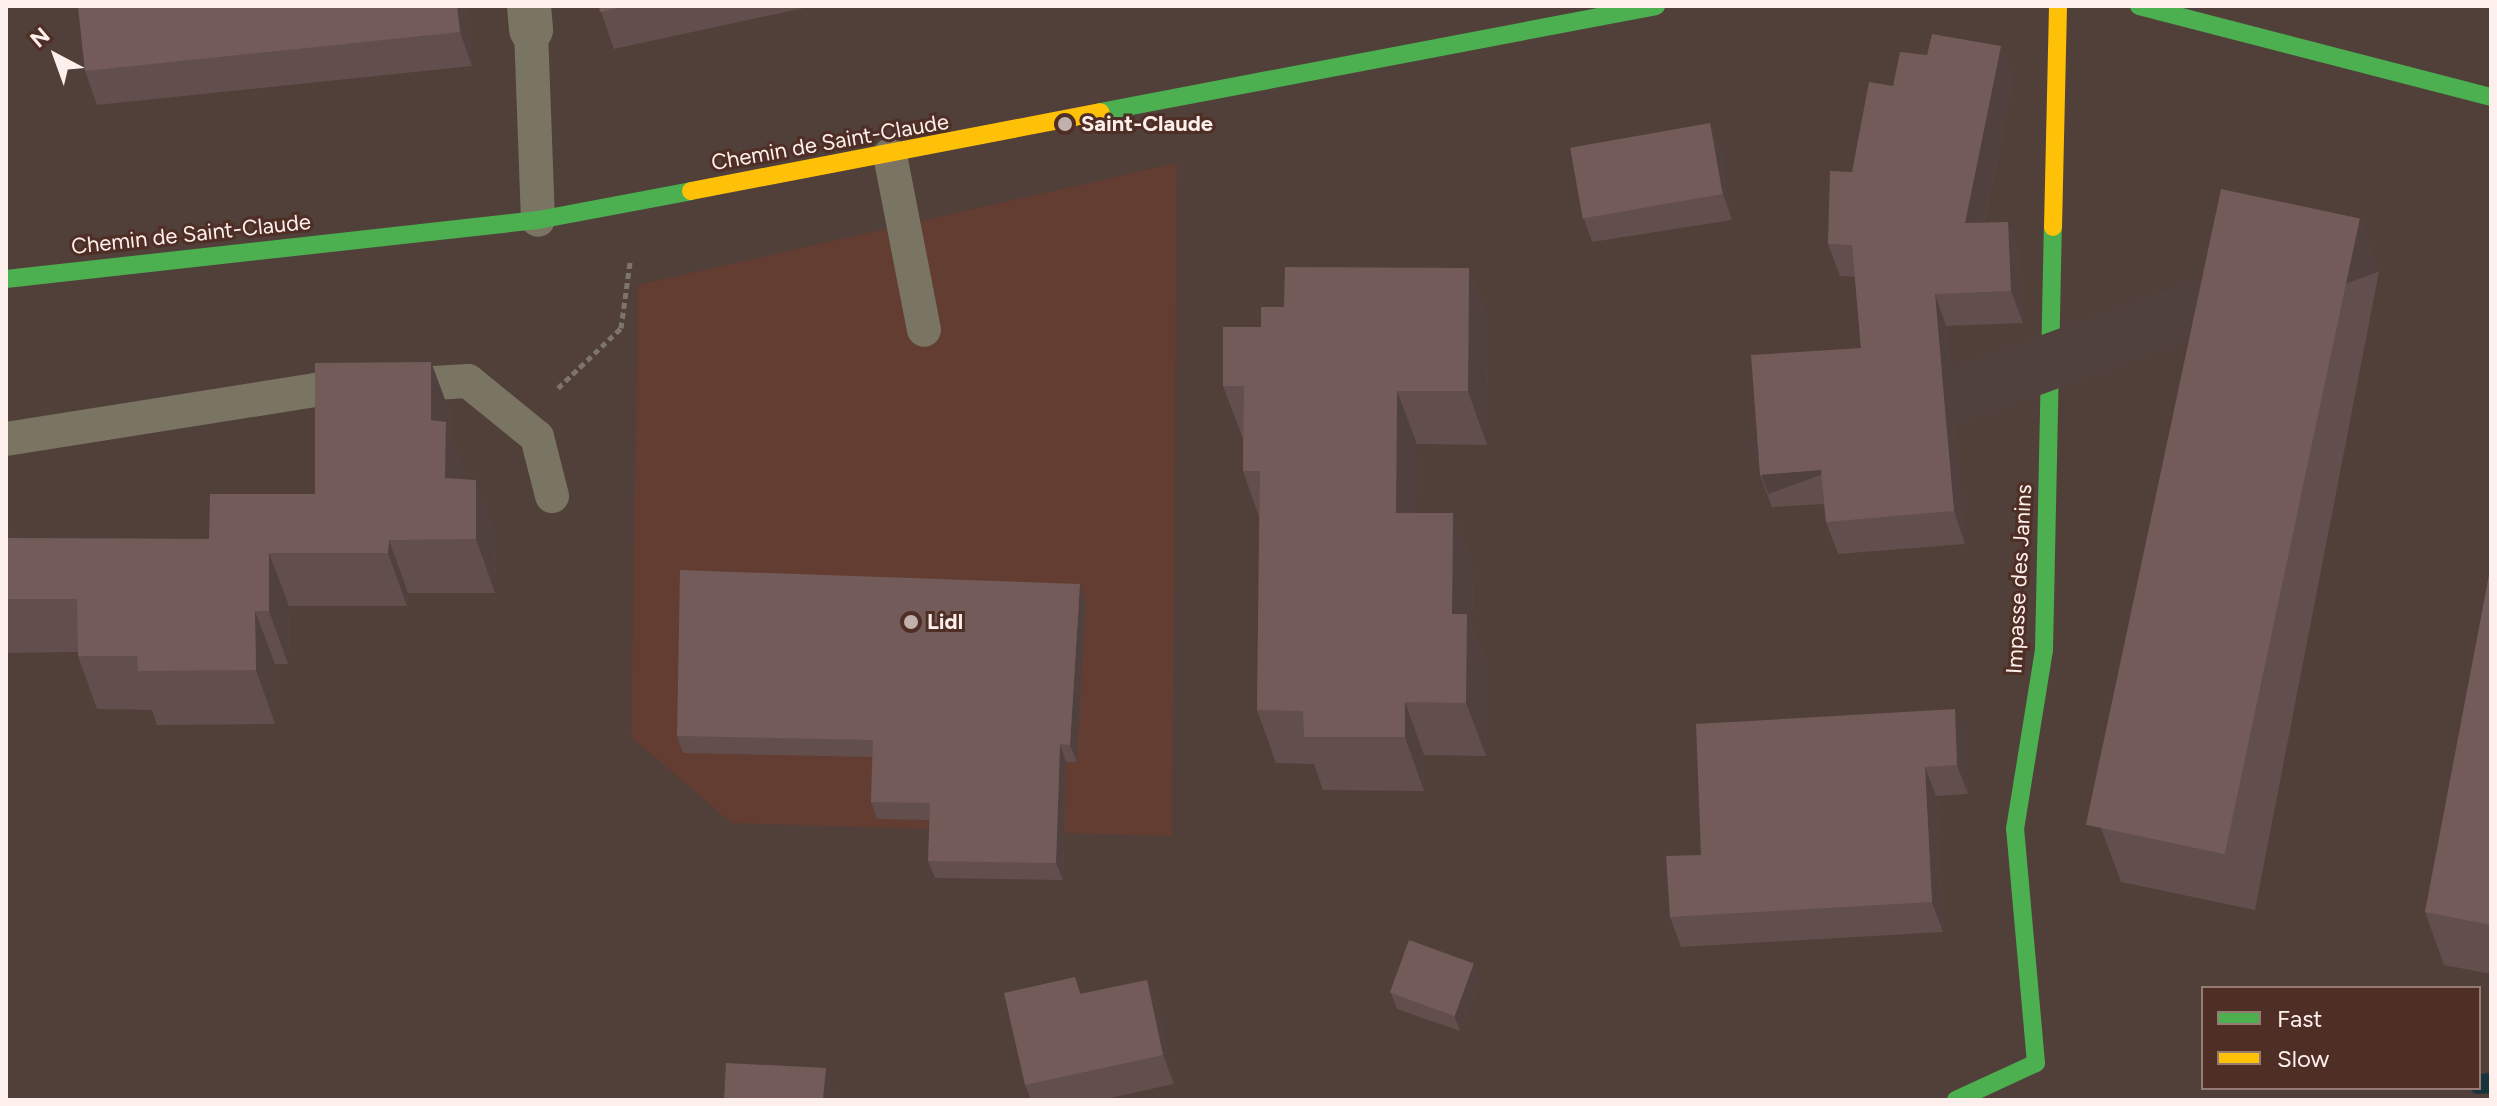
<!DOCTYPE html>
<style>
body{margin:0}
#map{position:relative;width:2497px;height:1106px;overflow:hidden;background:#513f39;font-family:Figtree,sans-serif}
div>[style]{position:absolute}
.built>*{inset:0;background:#633d32}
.stream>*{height:20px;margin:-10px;padding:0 10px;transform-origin:10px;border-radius:10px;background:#18343c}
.path>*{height:5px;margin-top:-2.5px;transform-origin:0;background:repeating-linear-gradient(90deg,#7d7569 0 6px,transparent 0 10px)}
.lane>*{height:34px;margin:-17px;padding:0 17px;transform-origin:17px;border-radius:17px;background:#7a7463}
.street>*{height:44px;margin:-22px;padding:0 22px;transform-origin:22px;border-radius:22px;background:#7a7463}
.fast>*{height:18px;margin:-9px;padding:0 9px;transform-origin:9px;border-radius:9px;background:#4caf50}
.slow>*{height:18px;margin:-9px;padding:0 9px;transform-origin:9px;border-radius:9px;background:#ffc107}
.wall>*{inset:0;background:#624e4d}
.shaded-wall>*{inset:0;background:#50403e;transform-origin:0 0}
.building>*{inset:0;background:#725b59;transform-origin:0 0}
.dots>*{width:22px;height:22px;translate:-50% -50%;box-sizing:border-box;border:4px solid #4f2e25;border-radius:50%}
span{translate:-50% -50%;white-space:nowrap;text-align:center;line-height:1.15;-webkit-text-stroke:6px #4f2e25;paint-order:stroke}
.poi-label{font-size:22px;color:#fdefeb;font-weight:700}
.left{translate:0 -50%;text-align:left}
.street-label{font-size:22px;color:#fdefeb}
.frame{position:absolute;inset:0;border:8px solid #fdefeb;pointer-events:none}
.legend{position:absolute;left:2201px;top:986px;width:280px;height:104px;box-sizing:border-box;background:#4f2e25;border:2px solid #957b74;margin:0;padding:10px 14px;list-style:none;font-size:24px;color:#fdefeb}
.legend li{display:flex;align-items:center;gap:16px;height:40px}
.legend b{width:40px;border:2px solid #957b74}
.north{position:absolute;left:16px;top:16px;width:80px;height:80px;-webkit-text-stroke:6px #4f2e25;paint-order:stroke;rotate:319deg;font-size:22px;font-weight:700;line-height:32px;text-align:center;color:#fdefeb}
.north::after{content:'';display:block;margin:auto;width:28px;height:36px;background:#fdefeb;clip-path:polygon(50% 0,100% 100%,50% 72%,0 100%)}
</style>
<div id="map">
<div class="built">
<div style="clip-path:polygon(1177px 163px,1172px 836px,732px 823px,631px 737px,638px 285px)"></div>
</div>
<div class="stream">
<div style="left:2479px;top:1084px;width:12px;rotate:-5deg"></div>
</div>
<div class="path">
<div style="left:558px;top:388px;width:87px;rotate:-43.6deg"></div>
<div style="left:621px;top:328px;width:67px;rotate:-82.2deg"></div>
</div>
<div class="lane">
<div style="left:531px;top:30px;width:190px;rotate:87.9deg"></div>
<div style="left:890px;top:155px;width:178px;rotate:79deg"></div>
<div style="left:6px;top:439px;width:313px;rotate:-9deg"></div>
<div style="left:315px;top:390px;width:153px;rotate:-3.4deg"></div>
<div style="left:468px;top:381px;width:89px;rotate:39.1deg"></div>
<div style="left:537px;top:437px;width:61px;rotate:75.7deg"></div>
</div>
<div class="street">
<div style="left:529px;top:6px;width:24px;rotate:85deg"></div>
</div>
<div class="fast">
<div style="left:2139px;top:6px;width:364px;rotate:14.5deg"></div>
<div style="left:1100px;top:112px;width:566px;rotate:-10.79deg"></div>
<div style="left:6px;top:279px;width:535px;rotate:-6.33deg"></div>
<div style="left:538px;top:220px;width:156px;rotate:-10.7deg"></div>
<div style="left:1956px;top:1100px;width:88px;rotate:-24.8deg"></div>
<div style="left:2036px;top:1063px;width:235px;rotate:-95.1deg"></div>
<div style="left:2015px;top:829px;width:181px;rotate:-80.8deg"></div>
<div style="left:2044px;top:650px;width:423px;rotate:-88.8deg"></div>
</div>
<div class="slow">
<div style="left:691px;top:191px;width:417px;rotate:-10.9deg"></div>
<div style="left:2053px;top:227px;width:221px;rotate:-88.7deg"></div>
</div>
<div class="wall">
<div style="clip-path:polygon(78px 6px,467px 6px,472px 66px,97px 105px,85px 71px)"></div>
<div style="clip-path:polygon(599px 6px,813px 6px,614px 49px)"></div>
<div style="clip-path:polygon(2001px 46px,2013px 79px,1984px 223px,2008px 222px,2019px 254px,2023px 323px,1946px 326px,1965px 544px,1838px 554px,1826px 522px,1824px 504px,1772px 507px,1760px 475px,1861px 348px,1855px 277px,1840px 276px,1828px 244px,1852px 172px,1893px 86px,1927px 55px)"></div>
<div style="clip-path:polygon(1710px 123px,1720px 149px,1732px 220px,1592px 242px,1583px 216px)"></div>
<div style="clip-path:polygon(2360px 219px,2379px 272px,2255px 910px,2121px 882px,2101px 828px)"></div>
<div style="clip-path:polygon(1469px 268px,1488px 322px,1487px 445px,1417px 444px,1416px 513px,1453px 513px,1473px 566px,1472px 627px,1487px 667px,1486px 756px,1424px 755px,1424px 791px,1323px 790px,1314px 764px,1276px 763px,1257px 710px,1259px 517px,1243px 471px,1243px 439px,1223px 386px,1261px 327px)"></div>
<div style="clip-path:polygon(431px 362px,451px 416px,450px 435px,465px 475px,465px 479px,496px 534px,495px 593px,408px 593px,407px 606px,289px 606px,288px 664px,275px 664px,275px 724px,157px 725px,152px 710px,97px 709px,78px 656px,78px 652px,6px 653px,6px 520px,11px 534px,11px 538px,209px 539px,315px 494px)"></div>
<div style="clip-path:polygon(2491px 565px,2491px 974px,2444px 965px,2425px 912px)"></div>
<div style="clip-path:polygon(1086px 601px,1077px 762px,1066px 762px,1063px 880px,935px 878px,928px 861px,930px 820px,877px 819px,871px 802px,872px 757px,683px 753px,677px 736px)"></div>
<div style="clip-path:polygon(1965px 739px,1968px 794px,1936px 796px,1943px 932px,1681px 947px,1670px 917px,1701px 855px)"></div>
<div style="clip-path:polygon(1075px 977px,1081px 994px,1147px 980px,1158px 1009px,1174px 1084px,1101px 1100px,1031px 1100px,1025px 1085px)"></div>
<div style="clip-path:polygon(1480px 980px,1460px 1031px,1397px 1009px,1391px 993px)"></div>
</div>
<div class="shaded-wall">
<div style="clip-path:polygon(457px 6px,467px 6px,472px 66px,460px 32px)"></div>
<div style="clip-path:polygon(2001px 46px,2013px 79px,1977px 256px,1965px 223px)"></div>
<div style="clip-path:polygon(1710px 123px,1720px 149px,1732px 220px,1723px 194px)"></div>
<div style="left:2360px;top:219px;width:56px;height:650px;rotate:70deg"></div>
<div style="clip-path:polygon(2008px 222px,2019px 254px,2023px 323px,2011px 291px)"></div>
<div style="clip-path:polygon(1469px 268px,1488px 322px,1487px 445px,1468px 391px)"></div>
<div style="clip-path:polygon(1935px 294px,1946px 326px,1965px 544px,1954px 511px)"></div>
<div style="clip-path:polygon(431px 362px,451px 416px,450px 435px,465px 475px,465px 531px,445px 478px,431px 420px)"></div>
<div style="clip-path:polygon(1397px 391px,1417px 444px,1416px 566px,1396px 513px)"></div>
<div style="clip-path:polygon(476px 480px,496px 534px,495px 593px,476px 539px)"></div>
<div style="clip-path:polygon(1453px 513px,1473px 566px,1472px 627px,1487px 667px,1486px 756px,1466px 703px,1452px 614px)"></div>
<div style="clip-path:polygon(6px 520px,11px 534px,12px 591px,6px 576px)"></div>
<div style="clip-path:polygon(389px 540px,408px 593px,407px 606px,388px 553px)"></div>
<div style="clip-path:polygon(269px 553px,289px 606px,288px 664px,269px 611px)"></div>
<div style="clip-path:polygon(1080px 584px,1086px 601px,1077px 762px,1070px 745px)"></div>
<div style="clip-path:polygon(255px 611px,275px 664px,275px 724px,256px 670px)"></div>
<div style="clip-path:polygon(1405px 702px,1424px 755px,1424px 791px,1405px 737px)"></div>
<div style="clip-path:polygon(1955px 709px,1965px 739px,1968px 794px,1957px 765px)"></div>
<div style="clip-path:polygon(1060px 744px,1066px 762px,1063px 880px,1056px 863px)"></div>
<div style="clip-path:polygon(1925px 767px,1936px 796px,1943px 932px,1932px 902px)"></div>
<div style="clip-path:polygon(1474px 964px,1480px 980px,1460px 1031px,1454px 1015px)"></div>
<div style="clip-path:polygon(1147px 980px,1158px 1009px,1174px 1084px,1163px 1055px)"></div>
<div style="clip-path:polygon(826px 1068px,836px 1096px,836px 1100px,823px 1100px)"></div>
</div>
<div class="building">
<div style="clip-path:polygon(78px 6px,457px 6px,460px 32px,85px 71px)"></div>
<div style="clip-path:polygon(599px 6px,629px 6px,600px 12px)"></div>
<div style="clip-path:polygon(1932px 34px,2001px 46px,1965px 223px,2008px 222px,2011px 291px,1935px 294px,1954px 511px,1826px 522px,1821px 470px,1760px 475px,1751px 355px,1861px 348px,1852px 245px,1828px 244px,1830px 171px,1852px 172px,1869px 82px,1893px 86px,1900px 52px,1927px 55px)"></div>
<div style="left:1710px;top:123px;width:72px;height:142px;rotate:80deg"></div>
<div style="left:2221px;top:189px;width:142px;height:650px;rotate:12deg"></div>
<div style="clip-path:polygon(1285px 267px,1469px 268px,1468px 391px,1397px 391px,1396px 513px,1453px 513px,1452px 614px,1467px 614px,1466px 703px,1405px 702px,1405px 737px,1304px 737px,1303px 711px,1257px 710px,1260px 471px,1243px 471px,1244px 386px,1223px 386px,1223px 327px,1261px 327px,1261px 307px,1284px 307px)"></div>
<div style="clip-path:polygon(431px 362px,431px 420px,446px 422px,445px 478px,476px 480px,476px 539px,389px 540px,388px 553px,269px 553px,269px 611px,255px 611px,256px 670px,138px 671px,137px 656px,78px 656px,77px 599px,6px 599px,6px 538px,209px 539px,210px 494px,315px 494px,315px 363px)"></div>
<div style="clip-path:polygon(2491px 565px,2491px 925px,2425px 912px)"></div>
<div style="clip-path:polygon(680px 570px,1080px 584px,1070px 745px,1060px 744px,1056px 863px,928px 861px,930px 803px,871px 802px,873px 740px,677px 736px)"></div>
<div style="clip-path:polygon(1955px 709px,1957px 765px,1925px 767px,1932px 902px,1670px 917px,1666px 856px,1701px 855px,1696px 724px)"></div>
<div style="left:1409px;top:940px;width:69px;height:56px;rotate:20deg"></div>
<div style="clip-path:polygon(1075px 977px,1080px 994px,1147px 980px,1163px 1055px,1025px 1085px,1004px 993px)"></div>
<div style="clip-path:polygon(726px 1063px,826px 1068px,823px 1100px,724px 1100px)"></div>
</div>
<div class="dots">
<div style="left:1065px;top:124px;background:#c1b1ad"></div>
<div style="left:911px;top:622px;background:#c1b1ad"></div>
</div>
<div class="poi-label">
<span class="left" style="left:1081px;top:124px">Saint-Claude</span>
<span class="left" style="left:927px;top:622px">Lidl</span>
</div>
<div class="street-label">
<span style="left:830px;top:142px;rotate:-10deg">Chemin de Saint-Claude</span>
<span style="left:191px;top:234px;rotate:-6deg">Chemin de Saint-Claude</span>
<span style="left:2019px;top:579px;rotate:-87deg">Impasse des Janins</span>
</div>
<div class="frame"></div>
<ul class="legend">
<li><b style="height:10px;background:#4caf50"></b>Fast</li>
<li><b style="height:10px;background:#ffc107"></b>Slow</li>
</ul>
<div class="north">N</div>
</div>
